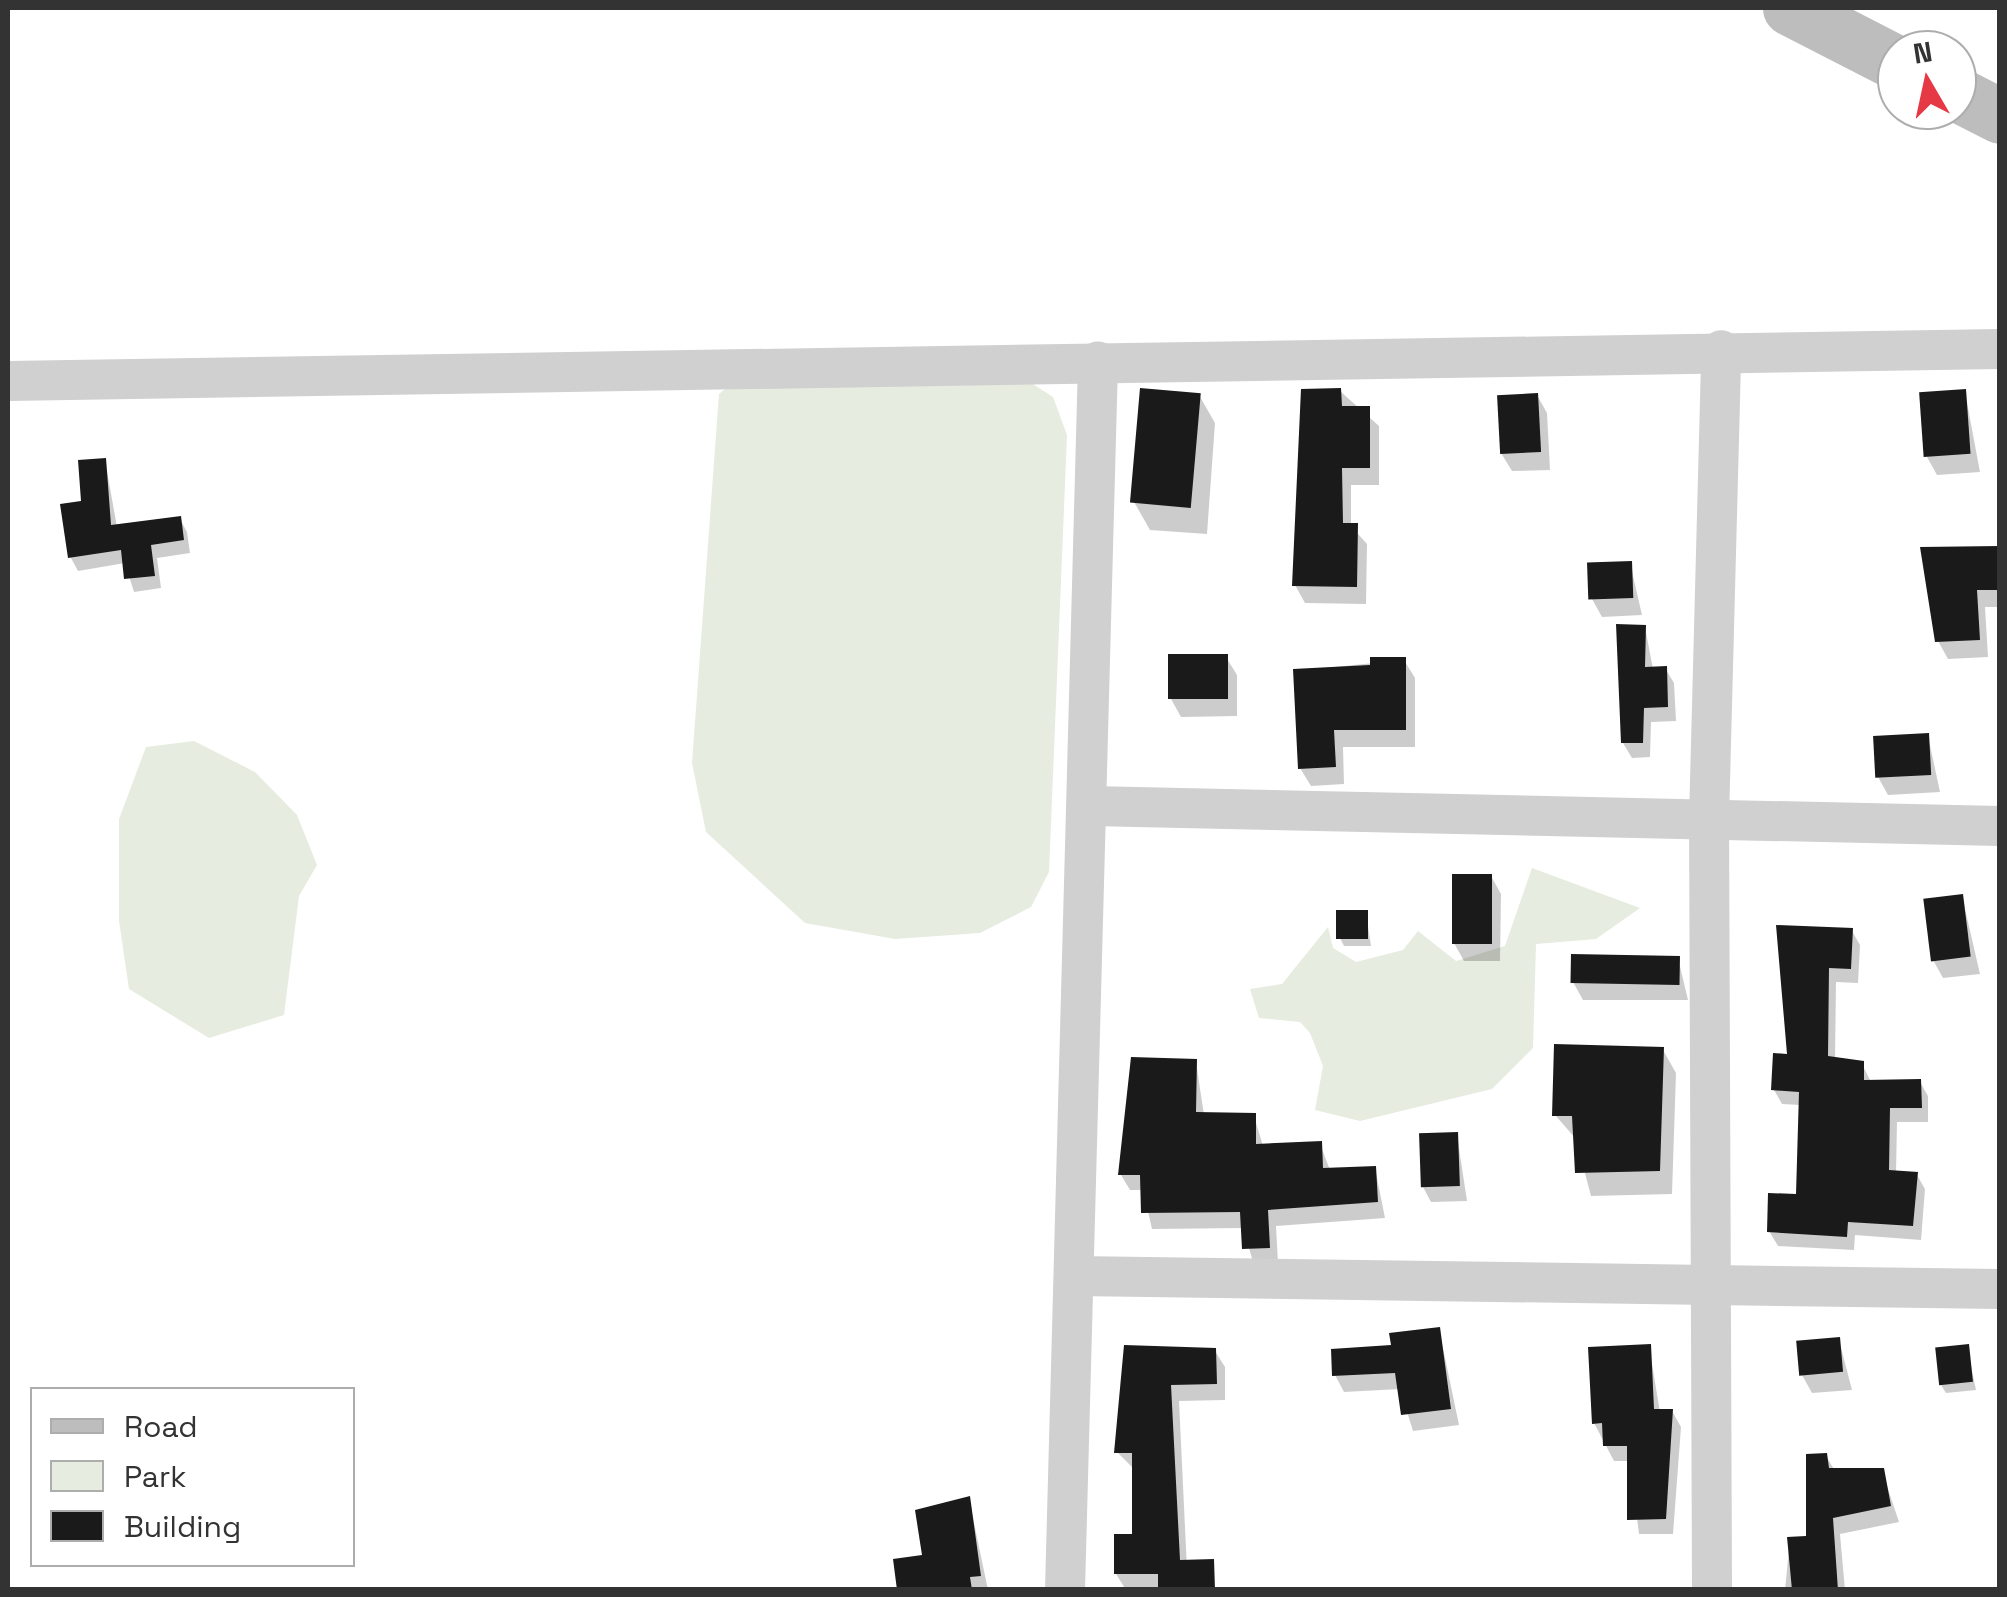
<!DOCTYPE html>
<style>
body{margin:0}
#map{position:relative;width:2007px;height:1597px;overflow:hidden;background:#fff;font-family:"Space Grotesk",sans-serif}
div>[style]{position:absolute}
.green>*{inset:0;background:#e6ecdf}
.shadow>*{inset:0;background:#0003}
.building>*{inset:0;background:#1a1a1a;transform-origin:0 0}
.street>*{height:40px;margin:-20px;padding:0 20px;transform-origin:20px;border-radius:20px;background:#d0d0d0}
.secondary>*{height:55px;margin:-27.5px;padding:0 27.5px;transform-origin:27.5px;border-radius:27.5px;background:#bdbdbd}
span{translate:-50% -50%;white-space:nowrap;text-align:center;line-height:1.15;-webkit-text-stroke:10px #fff;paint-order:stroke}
.frame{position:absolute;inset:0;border:10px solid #333;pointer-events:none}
.legend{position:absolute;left:30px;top:1387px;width:325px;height:180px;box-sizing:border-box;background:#fff;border:2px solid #adadad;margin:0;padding:12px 18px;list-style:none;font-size:30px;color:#333}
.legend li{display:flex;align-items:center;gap:20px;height:50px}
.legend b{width:50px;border:2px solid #adadad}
.north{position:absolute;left:1877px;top:30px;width:100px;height:100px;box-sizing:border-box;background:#fff;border:2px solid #adadad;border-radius:50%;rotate:351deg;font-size:28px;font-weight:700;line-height:40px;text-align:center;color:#333}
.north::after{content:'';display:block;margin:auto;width:35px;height:45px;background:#e63946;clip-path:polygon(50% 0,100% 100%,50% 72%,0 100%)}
</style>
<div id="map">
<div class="green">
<div style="clip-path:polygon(1022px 377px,1053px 397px,1067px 435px,1049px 872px,1031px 907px,980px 933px,895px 939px,805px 923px,706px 832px,692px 763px,719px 394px,735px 381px)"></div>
<div style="clip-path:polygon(194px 741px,255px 772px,297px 815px,317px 865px,299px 896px,284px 1015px,209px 1038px,129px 989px,119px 921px,119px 819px,146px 747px)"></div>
<div style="clip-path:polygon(1532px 868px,1640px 908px,1596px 939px,1536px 944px,1533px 1048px,1492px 1089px,1360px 1121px,1315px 1110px,1323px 1066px,1310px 1033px,1300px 1022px,1259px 1018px,1250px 989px,1282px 984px,1328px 927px,1333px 948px,1356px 962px,1403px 950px,1418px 931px,1456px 961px,1505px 946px)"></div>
</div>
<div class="shadow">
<div style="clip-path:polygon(1340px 391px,1379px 426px,1379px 485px,1351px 485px,1351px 526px,1367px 544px,1366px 604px,1305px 603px,1295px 585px)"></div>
<div style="clip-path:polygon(1965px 392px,1980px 472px,1937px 475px,1927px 457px)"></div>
<div style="clip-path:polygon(1199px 395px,1215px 423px,1207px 534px,1150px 530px,1134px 502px)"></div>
<div style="clip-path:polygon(1537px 395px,1547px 413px,1550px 470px,1512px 471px,1501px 453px)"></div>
<div style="clip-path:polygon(105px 460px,117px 527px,180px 519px,187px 532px,190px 553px,157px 558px,161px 588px,134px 592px,125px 563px,78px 571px,71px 558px,63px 506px,84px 503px)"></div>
<div style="clip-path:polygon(2000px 550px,2000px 607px,1985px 607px,1988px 657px,1948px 659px,1938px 641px)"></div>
<div style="clip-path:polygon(1630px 563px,1642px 615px,1602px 617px,1592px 599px)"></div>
<div style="clip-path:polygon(1645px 627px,1653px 669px,1665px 668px,1674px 683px,1676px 721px,1651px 722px,1650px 757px,1632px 758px,1623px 743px)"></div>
<div style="clip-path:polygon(1226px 657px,1237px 675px,1237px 716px,1181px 717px,1171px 699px)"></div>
<div style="clip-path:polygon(1404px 660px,1415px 678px,1415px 747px,1343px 747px,1344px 784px,1311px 786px,1300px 768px,1295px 671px)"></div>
<div style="clip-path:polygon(1928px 736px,1940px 792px,1888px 795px,1878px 777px)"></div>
<div style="clip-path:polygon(1491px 876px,1501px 894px,1500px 961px,1464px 961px,1454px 943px)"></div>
<div style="clip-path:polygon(1962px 896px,1980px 974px,1943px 978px,1933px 960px)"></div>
<div style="clip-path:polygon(1366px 913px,1371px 946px,1344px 946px,1340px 938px)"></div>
<div style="clip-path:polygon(1778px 928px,1852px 931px,1860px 945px,1858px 983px,1836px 982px,1835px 1060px,1862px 1064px,1871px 1082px,1920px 1082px,1928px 1096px,1928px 1122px,1897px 1122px,1896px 1173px,1917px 1175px,1925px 1189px,1921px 1240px,1855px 1235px,1854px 1250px,1778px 1246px,1769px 1231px,1799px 1197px,1801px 1105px,1782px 1104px,1774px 1090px,1790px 1056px)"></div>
<div style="clip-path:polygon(1678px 958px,1688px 1000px,1583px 1000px,1573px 982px)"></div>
<div style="clip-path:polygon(1663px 1050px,1676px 1073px,1672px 1194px,1591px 1196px,1576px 1139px,1555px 1115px)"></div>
<div style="clip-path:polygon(1196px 1062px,1204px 1115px,1254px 1116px,1263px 1146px,1320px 1144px,1330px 1170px,1375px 1168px,1385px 1218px,1276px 1226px,1278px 1263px,1254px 1265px,1243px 1228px,1152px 1229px,1143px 1190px,1130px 1190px,1121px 1175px)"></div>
<div style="clip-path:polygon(1457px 1135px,1467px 1201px,1431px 1202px,1423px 1187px)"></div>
<div style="clip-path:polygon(1439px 1329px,1459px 1425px,1413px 1431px,1400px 1389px,1344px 1392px,1335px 1375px)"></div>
<div style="clip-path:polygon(1839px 1340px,1852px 1390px,1812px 1393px,1802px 1375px)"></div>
<div style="clip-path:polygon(1649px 1346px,1660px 1412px,1672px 1411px,1681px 1427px,1673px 1534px,1639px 1534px,1630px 1461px,1614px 1461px,1594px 1423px)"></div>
<div style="clip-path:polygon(1126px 1347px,1215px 1351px,1225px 1367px,1225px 1400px,1179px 1401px,1188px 1590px,1126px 1590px,1116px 1574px,1135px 1536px,1134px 1469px,1117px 1452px)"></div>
<div style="clip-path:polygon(1967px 1347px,1976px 1390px,1946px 1393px,1941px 1385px)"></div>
<div style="clip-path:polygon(1826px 1456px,1835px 1471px,1882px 1471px,1899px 1522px,1840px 1534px,1845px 1590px,1785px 1590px,1790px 1539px,1809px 1538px)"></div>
<div style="clip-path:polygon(969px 1499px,988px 1590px,900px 1590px,924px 1557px)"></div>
</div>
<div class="building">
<div style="left:1140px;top:388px;width:61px;height:115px;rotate:5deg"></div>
<div style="clip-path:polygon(1341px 388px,1342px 406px,1370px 406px,1370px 468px,1342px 468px,1343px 523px,1358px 523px,1357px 587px,1292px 586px,1301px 389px)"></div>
<div style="left:1966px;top:389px;width:65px;height:47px;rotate:86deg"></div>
<div style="left:1538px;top:393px;width:59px;height:41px;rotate:87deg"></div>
<div style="clip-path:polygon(106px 458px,111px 525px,181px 516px,184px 540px,151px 545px,155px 576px,124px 579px,121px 550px,68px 558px,60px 504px,81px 501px,78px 460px)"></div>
<div style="clip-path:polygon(2000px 546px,2000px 590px,1977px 590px,1980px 640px,1935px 642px,1920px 547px)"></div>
<div style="left:1632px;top:561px;width:37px;height:45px;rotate:88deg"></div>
<div style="clip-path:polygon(1616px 624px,1646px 625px,1645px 667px,1667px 666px,1668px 707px,1644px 708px,1643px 743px,1621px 743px)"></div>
<div style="left:1228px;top:654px;width:45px;height:60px;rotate:90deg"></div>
<div style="clip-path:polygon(1370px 657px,1406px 657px,1406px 730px,1334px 730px,1336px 767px,1298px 769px,1293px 669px,1370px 665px)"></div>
<div style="left:1929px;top:733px;width:42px;height:56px;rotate:87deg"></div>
<div style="left:1452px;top:874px;width:40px;height:70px"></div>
<div style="left:1963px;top:894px;width:63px;height:40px;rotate:83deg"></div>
<div style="left:1368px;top:910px;width:29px;height:32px;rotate:90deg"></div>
<div style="clip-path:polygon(1776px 925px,1853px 928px,1851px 969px,1829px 968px,1828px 1056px,1864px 1061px,1864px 1080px,1921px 1079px,1922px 1108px,1890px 1108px,1889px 1170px,1918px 1172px,1913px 1226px,1848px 1222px,1847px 1237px,1767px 1232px,1768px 1193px,1796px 1194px,1799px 1092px,1771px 1090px,1773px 1053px,1787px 1054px)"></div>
<div style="left:1571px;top:954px;width:109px;height:29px;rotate:1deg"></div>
<div style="clip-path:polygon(1554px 1044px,1664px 1047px,1660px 1171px,1575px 1173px,1572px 1116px,1552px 1116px)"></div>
<div style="clip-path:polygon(1131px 1057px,1197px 1059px,1196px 1112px,1256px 1113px,1256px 1144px,1322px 1141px,1323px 1168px,1376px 1166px,1378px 1202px,1268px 1210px,1270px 1248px,1242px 1249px,1240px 1212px,1141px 1213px,1140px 1175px,1118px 1175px)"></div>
<div style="left:1458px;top:1132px;width:54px;height:39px;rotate:88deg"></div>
<div style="clip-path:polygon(1440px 1327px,1451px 1409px,1401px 1415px,1395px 1373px,1332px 1376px,1331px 1349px,1391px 1345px,1389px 1333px)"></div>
<div style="left:1840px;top:1337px;width:35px;height:44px;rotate:85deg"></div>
<div style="clip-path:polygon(1651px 1344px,1654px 1409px,1673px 1409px,1666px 1519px,1627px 1520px,1627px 1446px,1603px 1446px,1602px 1423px,1592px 1424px,1588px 1347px)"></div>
<div style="left:1969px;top:1344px;width:38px;height:34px;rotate:84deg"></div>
<div style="clip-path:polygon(1124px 1345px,1216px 1348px,1217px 1384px,1171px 1385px,1180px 1560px,1214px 1559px,1215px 1590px,1158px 1590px,1158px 1574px,1114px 1574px,1114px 1534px,1132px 1534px,1132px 1453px,1114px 1453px)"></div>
<div style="clip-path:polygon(1827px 1453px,1829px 1468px,1884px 1468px,1891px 1506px,1833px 1518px,1838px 1590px,1792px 1590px,1787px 1537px,1806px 1536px,1806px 1454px)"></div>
<div style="clip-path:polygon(970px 1496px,981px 1576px,970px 1577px,972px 1590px,897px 1590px,893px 1559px,922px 1555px,915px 1510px)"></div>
</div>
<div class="street">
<div style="left:8px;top:381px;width:1992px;rotate:-0.92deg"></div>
<div style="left:1091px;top:806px;width:909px;rotate:1.26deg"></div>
<div style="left:1075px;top:1276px;width:925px;rotate:0.81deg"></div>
<div style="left:1065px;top:1590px;width:1229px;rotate:-88.46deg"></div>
<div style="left:1712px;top:1590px;width:770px;rotate:-90.22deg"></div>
<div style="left:1709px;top:820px;width:470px;rotate:-88.5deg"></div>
</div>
<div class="secondary">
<div style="left:1790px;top:8px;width:120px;rotate:27.2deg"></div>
<div style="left:1957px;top:94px;width:48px;rotate:27.1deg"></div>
</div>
<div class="frame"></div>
<ul class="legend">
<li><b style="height:12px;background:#bdbdbd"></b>Road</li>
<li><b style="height:28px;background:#e6ecdf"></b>Park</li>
<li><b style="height:28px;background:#1a1a1a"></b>Building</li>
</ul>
<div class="north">N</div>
</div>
